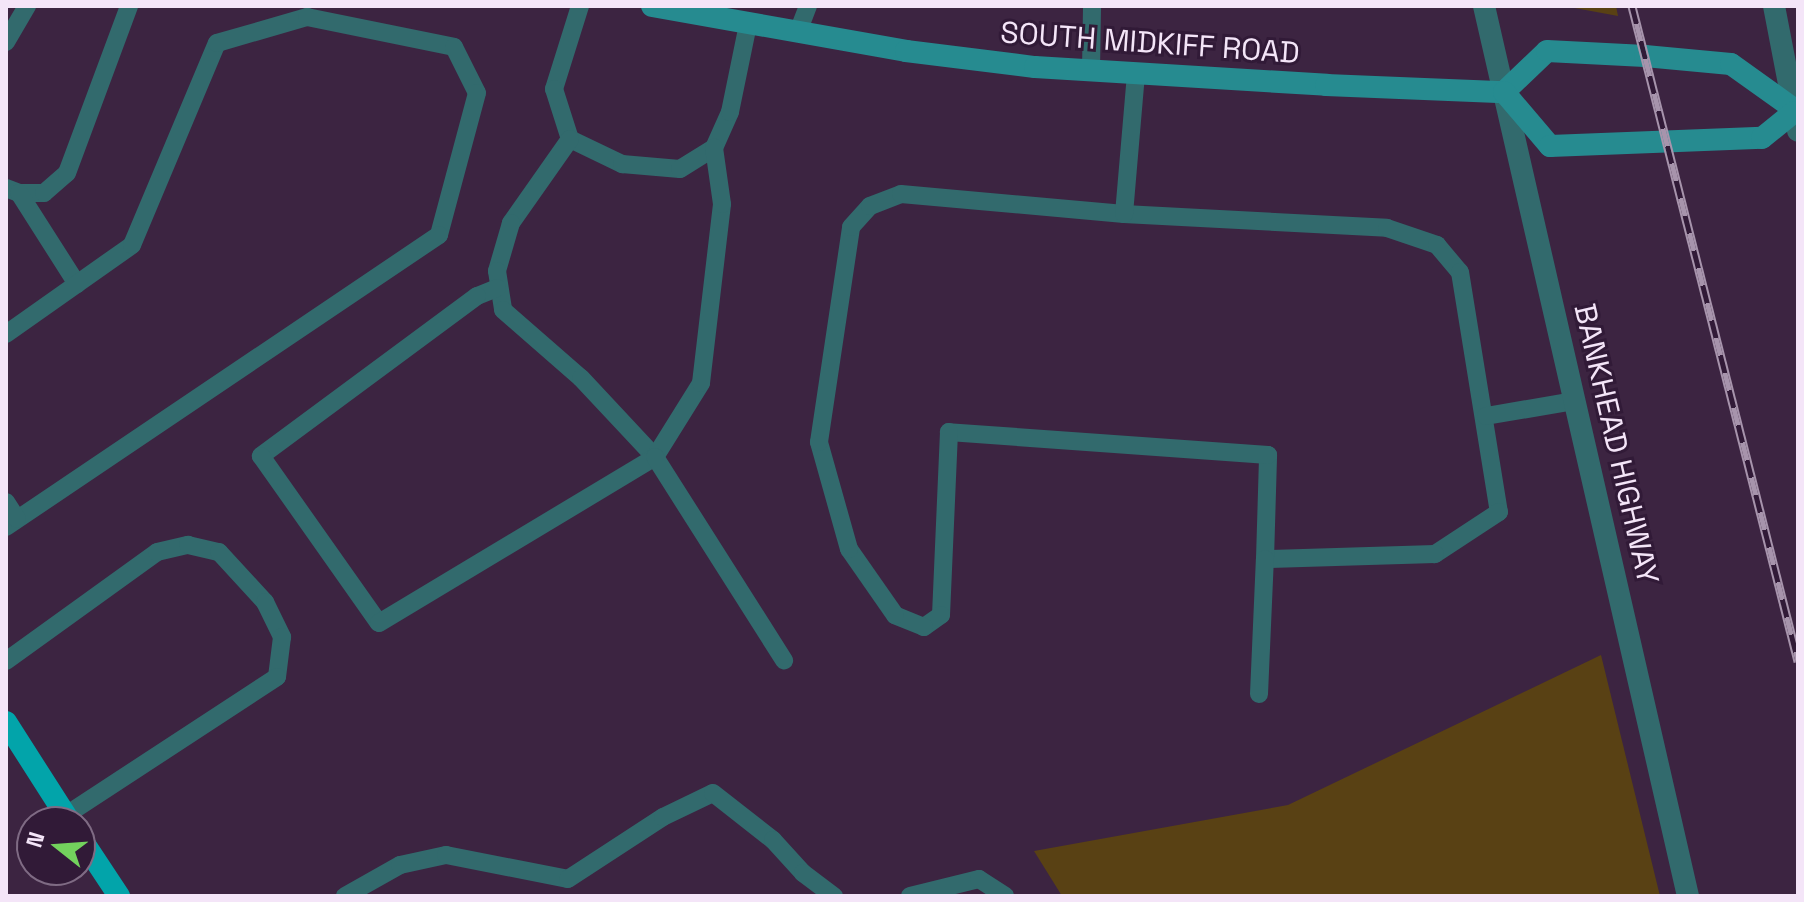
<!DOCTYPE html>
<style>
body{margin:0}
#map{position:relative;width:1804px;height:902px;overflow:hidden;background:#3c2441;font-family:"Space Grotesk",sans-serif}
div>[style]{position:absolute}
.green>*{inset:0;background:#594114}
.service>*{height:18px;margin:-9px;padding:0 9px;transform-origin:9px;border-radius:9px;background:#326a6d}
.tertiary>*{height:22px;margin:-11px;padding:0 11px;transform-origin:11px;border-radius:11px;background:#326a6d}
.secondary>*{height:22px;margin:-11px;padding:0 11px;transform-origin:11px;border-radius:11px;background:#268b90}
.primary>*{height:22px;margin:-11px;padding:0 11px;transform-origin:11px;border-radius:11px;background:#02a4aa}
.rail>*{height:9px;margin-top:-4.5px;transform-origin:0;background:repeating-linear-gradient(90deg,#311a37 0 18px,#a794ac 0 36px);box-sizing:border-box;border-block:2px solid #a794ac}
span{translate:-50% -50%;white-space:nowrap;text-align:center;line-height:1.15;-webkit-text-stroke:6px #311a37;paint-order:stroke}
.street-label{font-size:30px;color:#f4e5f8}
.frame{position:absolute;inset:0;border:8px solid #f4e5f8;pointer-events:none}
.north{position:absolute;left:16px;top:806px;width:80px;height:80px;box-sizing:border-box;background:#311a37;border:2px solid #7f6b84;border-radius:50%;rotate:287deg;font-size:22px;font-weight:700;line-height:32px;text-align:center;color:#f4e5f8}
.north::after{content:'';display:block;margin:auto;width:28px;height:36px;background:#73d25d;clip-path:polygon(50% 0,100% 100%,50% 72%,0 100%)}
</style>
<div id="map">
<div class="green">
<div style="clip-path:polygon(1564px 6px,1616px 6px,1618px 16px)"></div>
<div style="clip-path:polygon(1601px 655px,1660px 896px,1062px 896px,1034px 851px,1288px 805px)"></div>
</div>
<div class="service">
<div style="left:580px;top:6px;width:87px;rotate:107.4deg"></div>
<div style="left:554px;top:89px;width:52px;rotate:72.3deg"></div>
<div style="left:570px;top:139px;width:58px;rotate:25.7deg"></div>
<div style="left:622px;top:164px;width:58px;rotate:4.9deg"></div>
<div style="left:680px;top:169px;width:40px;rotate:-32deg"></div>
<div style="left:714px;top:148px;width:39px;rotate:-66deg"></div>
<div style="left:730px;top:112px;width:90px;rotate:-78.4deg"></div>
<div style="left:798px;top:32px;width:28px;rotate:-69deg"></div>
<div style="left:6px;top:42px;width:42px;rotate:-59.7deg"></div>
<div style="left:1091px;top:71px;width:65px;rotate:-89.1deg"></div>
<div style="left:570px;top:139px;width:103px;rotate:125.1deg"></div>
<div style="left:511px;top:223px;width:50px;rotate:106.3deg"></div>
<div style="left:497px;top:271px;width:39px;rotate:81deg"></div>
<div style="left:503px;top:310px;width:103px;rotate:41.1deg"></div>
<div style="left:581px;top:378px;width:108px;rotate:46.9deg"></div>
<div style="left:655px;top:457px;width:87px;rotate:-58.1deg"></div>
<div style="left:701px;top:383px;width:180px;rotate:-83.3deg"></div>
<div style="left:722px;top:204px;width:57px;rotate:-98.1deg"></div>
<div style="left:6px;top:188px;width:14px;rotate:21deg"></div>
<div style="left:19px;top:193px;width:25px"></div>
<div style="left:44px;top:193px;width:30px;rotate:-41deg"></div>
<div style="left:67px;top:173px;width:178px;rotate:-69.6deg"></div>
<div style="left:19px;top:193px;width:108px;rotate:57.5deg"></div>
<div style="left:1124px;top:214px;width:263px;rotate:3deg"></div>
<div style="left:1387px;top:228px;width:53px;rotate:18.8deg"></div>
<div style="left:1437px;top:245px;width:35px;rotate:50deg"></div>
<div style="left:1460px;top:272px;width:243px;rotate:80.8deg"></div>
<div style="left:1499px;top:512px;width:77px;rotate:146.7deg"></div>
<div style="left:1435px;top:554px;width:170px;rotate:178.3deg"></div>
<div style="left:1265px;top:559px;width:104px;rotate:-88.3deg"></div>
<div style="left:1268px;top:455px;width:320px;rotate:-175.9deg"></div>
<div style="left:949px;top:432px;width:183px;rotate:92.5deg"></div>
<div style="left:941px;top:615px;width:21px;rotate:145deg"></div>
<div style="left:924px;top:627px;width:31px;rotate:-158deg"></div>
<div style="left:895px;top:615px;width:80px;rotate:-124.9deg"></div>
<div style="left:849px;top:549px;width:111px;rotate:-105.7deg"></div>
<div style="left:819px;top:442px;width:217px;rotate:-81.5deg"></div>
<div style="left:851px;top:227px;width:28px;rotate:-48deg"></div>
<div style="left:870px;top:206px;width:33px;rotate:-21deg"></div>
<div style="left:901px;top:194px;width:224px;rotate:5.1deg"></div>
<div style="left:1124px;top:214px;width:141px;rotate:-85.1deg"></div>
<div style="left:497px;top:288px;width:22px;rotate:158deg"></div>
<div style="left:477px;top:296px;width:269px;rotate:143.5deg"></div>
<div style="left:261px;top:456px;width:204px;rotate:54.8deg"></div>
<div style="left:379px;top:623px;width:322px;rotate:-31deg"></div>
<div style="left:655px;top:457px;width:241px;rotate:57.6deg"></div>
<div style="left:6px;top:334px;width:154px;rotate:-35.2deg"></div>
<div style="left:132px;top:245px;width:219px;rotate:-67.2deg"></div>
<div style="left:217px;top:43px;width:94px;rotate:-16.1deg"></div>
<div style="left:307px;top:17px;width:150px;rotate:11.5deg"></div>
<div style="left:454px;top:47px;width:51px;rotate:63.4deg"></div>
<div style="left:477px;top:93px;width:147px;rotate:105deg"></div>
<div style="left:439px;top:235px;width:522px;rotate:146.01deg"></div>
<div style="left:1486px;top:416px;width:90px;rotate:-9.6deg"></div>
<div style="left:6px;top:502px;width:20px;rotate:57deg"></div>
<div style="left:6px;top:661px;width:186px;rotate:-35.8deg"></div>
<div style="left:157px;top:552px;width:32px;rotate:-13deg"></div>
<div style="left:188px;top:545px;width:32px;rotate:13deg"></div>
<div style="left:219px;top:552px;width:68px;rotate:47.4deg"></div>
<div style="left:265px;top:602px;width:39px;rotate:64deg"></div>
<div style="left:282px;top:637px;width:40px;rotate:97.1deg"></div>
<div style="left:277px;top:677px;width:252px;rotate:146.8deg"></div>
<div style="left:1259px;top:694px;width:135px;rotate:-87.5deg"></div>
<div style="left:345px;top:896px;width:63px;rotate:-29.4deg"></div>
<div style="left:400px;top:865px;width:47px;rotate:-12.3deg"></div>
<div style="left:446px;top:855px;width:124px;rotate:11.1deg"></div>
<div style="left:568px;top:879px;width:113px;rotate:-33.1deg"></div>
<div style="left:663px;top:817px;width:55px;rotate:-25.6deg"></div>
<div style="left:713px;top:793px;width:76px;rotate:38.1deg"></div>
<div style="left:773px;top:840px;width:45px;rotate:47.7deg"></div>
<div style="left:803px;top:873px;width:39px;rotate:37deg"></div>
<div style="left:910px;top:896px;width:71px;rotate:-13.8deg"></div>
<div style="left:979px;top:879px;width:31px;rotate:33deg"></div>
</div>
<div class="tertiary">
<div style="left:1484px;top:6px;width:913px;rotate:77.09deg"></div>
<div style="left:1774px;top:6px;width:127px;rotate:79.1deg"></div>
</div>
<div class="secondary">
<div style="left:652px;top:6px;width:258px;rotate:10deg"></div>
<div style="left:906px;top:51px;width:130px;rotate:7.1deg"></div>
<div style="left:1035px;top:67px;width:292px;rotate:3.5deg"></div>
<div style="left:1326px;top:85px;width:178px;rotate:2.3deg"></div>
<div style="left:1504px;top:92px;width:59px;rotate:-43.6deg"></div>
<div style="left:1547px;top:51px;width:98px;rotate:2.9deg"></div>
<div style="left:1645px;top:56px;width:86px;rotate:5.3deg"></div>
<div style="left:1731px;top:64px;width:82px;rotate:35.6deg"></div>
<div style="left:1504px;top:92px;width:71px;rotate:49.6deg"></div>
<div style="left:1550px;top:146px;width:212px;rotate:-2.2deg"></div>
<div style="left:1762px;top:138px;width:41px;rotate:-39.1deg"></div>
</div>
<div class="primary">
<div style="left:6px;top:722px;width:119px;rotate:57.4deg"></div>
<div style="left:80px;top:837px;width:71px;rotate:56.5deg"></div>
</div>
<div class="rail">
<div style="left:1632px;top:6px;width:676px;rotate:75.78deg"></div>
</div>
<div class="street-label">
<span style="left:1150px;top:43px;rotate:4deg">SOUTH MIDKIFF ROAD</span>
<span style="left:1616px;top:444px;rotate:77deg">BANKHEAD HIGHWAY</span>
</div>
<div class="frame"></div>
<div class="north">N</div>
</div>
